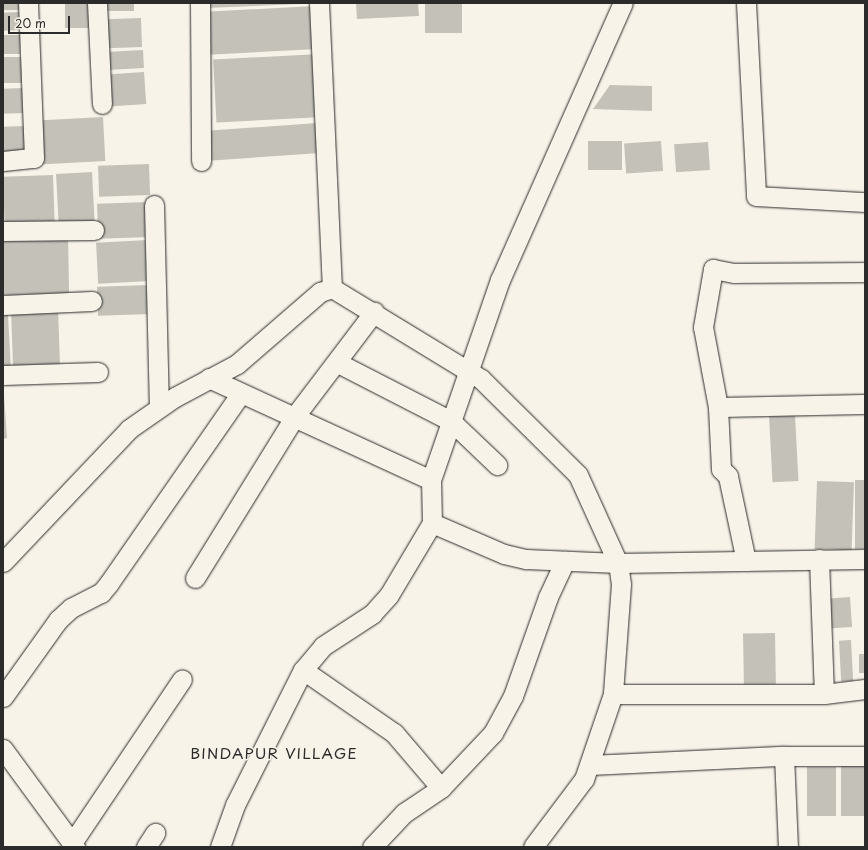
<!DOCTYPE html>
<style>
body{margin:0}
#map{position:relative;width:868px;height:850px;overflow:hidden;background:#f7f3e8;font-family:"Playpen Sans",sans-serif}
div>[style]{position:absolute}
.building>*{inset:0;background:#c4c1b9;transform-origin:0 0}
.roads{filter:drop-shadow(0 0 1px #2b2b2b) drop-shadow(0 0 1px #2b2b2b)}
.minor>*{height:19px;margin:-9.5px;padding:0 9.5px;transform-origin:9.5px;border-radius:9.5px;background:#f7f3e8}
span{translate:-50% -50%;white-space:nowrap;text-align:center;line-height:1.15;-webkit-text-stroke:3px #f7f3e8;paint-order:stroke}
.neighbourhood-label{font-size:15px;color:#2b2b2b;letter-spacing:1px}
.frame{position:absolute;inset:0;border:4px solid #2b2b2b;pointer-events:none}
.scale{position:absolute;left:8px;top:16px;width:62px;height:18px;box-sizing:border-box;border:2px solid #2b2b2b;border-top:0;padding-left:5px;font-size:12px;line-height:14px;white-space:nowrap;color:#2b2b2b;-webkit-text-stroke:3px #f7f3e8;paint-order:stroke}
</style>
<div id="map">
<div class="building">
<div style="left:3px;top:3px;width:18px;height:7px"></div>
<div style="left:65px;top:3px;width:31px;height:25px"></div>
<div style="left:100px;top:3px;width:34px;height:8px"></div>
<div style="clip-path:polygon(204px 3px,301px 3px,301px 4px,205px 8px)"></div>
<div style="clip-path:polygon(356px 3px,418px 3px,419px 16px,357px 19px)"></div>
<div style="left:425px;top:3px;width:37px;height:30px"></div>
<div style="left:315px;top:6px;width:43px;height:109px;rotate:87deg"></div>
<div style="left:19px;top:12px;width:18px;height:16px;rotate:87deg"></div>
<div style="left:141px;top:18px;width:29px;height:35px;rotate:88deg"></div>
<div style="left:3px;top:35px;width:17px;height:19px"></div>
<div style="left:143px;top:50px;width:18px;height:37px;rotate:87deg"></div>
<div style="left:320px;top:54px;width:63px;height:107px;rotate:87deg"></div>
<div style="left:3px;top:57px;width:19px;height:26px"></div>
<div style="left:144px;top:72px;width:32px;height:37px;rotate:86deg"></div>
<div style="clip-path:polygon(610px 85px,652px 86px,652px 111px,593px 109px)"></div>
<div style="left:23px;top:88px;width:25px;height:20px;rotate:88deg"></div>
<div style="left:103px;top:117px;width:44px;height:66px;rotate:87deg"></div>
<div style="left:318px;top:123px;width:30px;height:115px;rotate:86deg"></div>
<div style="left:25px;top:126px;width:28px;height:22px;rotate:88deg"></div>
<div style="left:622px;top:141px;width:29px;height:34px;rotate:90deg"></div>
<div style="left:661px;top:141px;width:30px;height:37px;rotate:86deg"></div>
<div style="left:708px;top:142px;width:28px;height:34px;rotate:86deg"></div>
<div style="left:149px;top:164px;width:31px;height:51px;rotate:88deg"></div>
<div style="left:92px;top:172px;width:53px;height:36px;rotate:87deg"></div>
<div style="left:53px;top:175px;width:50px;height:50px;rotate:88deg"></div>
<div style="left:149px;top:202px;width:35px;height:52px;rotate:88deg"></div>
<div style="left:68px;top:232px;width:62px;height:65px;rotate:89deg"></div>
<div style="left:148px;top:240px;width:41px;height:52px;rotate:87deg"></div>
<div style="left:150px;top:285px;width:29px;height:53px;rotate:88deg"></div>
<div style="left:58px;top:308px;width:63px;height:47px;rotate:88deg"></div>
<div style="clip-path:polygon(3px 315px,8px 315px,11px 371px,3px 371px)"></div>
<div style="clip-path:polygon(3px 381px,7px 438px,3px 439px)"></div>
<div style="left:795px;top:415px;width:66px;height:26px;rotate:87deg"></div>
<div style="left:855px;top:480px;width:10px;height:69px"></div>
<div style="left:817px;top:481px;width:37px;height:68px;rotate:2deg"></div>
<div style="left:850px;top:597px;width:30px;height:20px;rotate:86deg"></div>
<div style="left:775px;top:633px;width:51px;height:32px;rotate:89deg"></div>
<div style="left:851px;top:640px;width:41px;height:12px;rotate:87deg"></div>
<div style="left:865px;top:654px;width:19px;height:6px;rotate:90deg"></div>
<div style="left:865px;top:764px;width:52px;height:24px;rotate:90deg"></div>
<div style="left:807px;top:767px;width:29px;height:49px"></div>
</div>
<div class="roads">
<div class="minor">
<div style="left:97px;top:3px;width:101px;rotate:87.2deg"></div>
<div style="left:200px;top:3px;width:158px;rotate:89.6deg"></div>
<div style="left:319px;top:3px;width:285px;rotate:87.4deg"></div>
<div style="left:746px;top:3px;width:193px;rotate:87deg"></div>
<div style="left:756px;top:196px;width:109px;rotate:3.2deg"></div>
<div style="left:3px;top:161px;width:31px;rotate:-6deg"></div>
<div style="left:34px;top:158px;width:155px;rotate:-92.2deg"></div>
<div style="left:154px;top:205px;width:202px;rotate:88.6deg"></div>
<div style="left:3px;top:231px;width:91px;rotate:-0.6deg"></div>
<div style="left:3px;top:305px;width:89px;rotate:-2.6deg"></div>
<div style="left:338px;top:363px;width:127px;rotate:27.2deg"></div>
<div style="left:451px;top:421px;width:64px;rotate:43.7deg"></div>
<div style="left:3px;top:375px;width:95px;rotate:-1.8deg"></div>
<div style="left:209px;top:378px;width:244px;rotate:24.7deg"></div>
<div style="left:718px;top:407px;width:147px;rotate:-1.2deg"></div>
<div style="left:432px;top:523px;width:78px;rotate:23.3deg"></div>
<div style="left:504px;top:554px;width:23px;rotate:13deg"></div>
<div style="left:526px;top:559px;width:92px;rotate:2.5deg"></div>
<div style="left:618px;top:563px;width:247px;rotate:-0.9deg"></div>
<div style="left:819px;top:559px;width:135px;rotate:87.9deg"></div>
<div style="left:746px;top:561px;width:87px;rotate:-102deg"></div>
<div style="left:728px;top:476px;width:10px;rotate:-135deg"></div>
<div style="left:721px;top:469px;width:62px;rotate:-92.8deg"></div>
<div style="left:718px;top:407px;width:81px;rotate:-100.6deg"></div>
<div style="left:703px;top:327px;width:59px;rotate:-80.2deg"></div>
<div style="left:713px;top:269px;width:21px;rotate:11deg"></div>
<div style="left:734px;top:273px;width:131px;rotate:-0.4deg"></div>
<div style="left:3px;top:562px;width:183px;rotate:-46.5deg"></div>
<div style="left:129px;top:429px;width:56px;rotate:-34.8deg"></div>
<div style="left:175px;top:397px;width:70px;rotate:-28deg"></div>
<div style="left:237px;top:364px;width:110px;rotate:-40.9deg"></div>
<div style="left:320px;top:292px;width:13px;rotate:-18deg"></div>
<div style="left:332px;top:288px;width:175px;rotate:31.4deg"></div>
<div style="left:481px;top:379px;width:136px;rotate:44.7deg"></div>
<div style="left:578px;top:475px;width:97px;rotate:65.6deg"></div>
<div style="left:618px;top:563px;width:21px;rotate:82deg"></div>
<div style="left:621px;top:584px;width:110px;rotate:94.2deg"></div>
<div style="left:613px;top:694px;width:90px;rotate:108.8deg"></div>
<div style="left:584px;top:779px;width:85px;rotate:126.9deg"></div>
<div style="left:195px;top:578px;width:190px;rotate:-58.3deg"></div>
<div style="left:295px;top:416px;width:131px;rotate:-52.8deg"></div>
<div style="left:303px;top:670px;width:111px;rotate:34.7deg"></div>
<div style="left:394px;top:733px;width:72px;rotate:49.5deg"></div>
<div style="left:613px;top:694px;width:211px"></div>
<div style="left:824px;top:694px;width:41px;rotate:-7deg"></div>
<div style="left:3px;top:697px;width:95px;rotate:-54.5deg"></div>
<div style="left:58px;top:620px;width:18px;rotate:-43deg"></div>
<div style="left:71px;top:608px;width:34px;rotate:-27deg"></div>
<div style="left:101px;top:593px;width:13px;rotate:-51deg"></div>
<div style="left:109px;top:583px;width:231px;rotate:-55.2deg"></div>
<div style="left:3px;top:749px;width:122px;rotate:53.7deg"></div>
<div style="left:784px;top:756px;width:91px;rotate:87.5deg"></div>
<div style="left:590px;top:765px;width:194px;rotate:-2.7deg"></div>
<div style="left:784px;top:756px;width:81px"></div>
<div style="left:72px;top:843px;width:197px;rotate:-56.1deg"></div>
<div style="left:146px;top:847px;width:17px;rotate:-57deg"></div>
<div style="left:220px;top:847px;width:45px;rotate:-70.3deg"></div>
<div style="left:235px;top:805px;width:151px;rotate:-63.3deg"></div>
<div style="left:303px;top:670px;width:31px;rotate:-50deg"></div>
<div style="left:323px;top:646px;width:59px;rotate:-33.1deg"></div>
<div style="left:372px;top:614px;width:25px;rotate:-48deg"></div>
<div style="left:389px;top:595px;width:84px;rotate:-59.2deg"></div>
<div style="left:432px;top:523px;width:43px;rotate:-91.3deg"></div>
<div style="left:431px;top:480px;width:212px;rotate:-71deg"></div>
<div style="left:500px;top:280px;width:303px;rotate:-66.1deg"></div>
<div style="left:372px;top:847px;width:47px;rotate:-46.7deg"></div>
<div style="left:404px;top:813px;width:45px;rotate:-34deg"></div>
<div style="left:441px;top:788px;width:76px;rotate:-46.6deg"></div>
<div style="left:493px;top:733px;width:42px;rotate:-61.6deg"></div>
<div style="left:513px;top:696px;width:105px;rotate:-70.5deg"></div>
<div style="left:548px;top:597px;width:40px;rotate:-65deg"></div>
</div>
</div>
<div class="neighbourhood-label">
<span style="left:274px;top:753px">BINDAPUR VILLAGE</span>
</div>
<div class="frame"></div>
<div class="scale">20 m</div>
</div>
